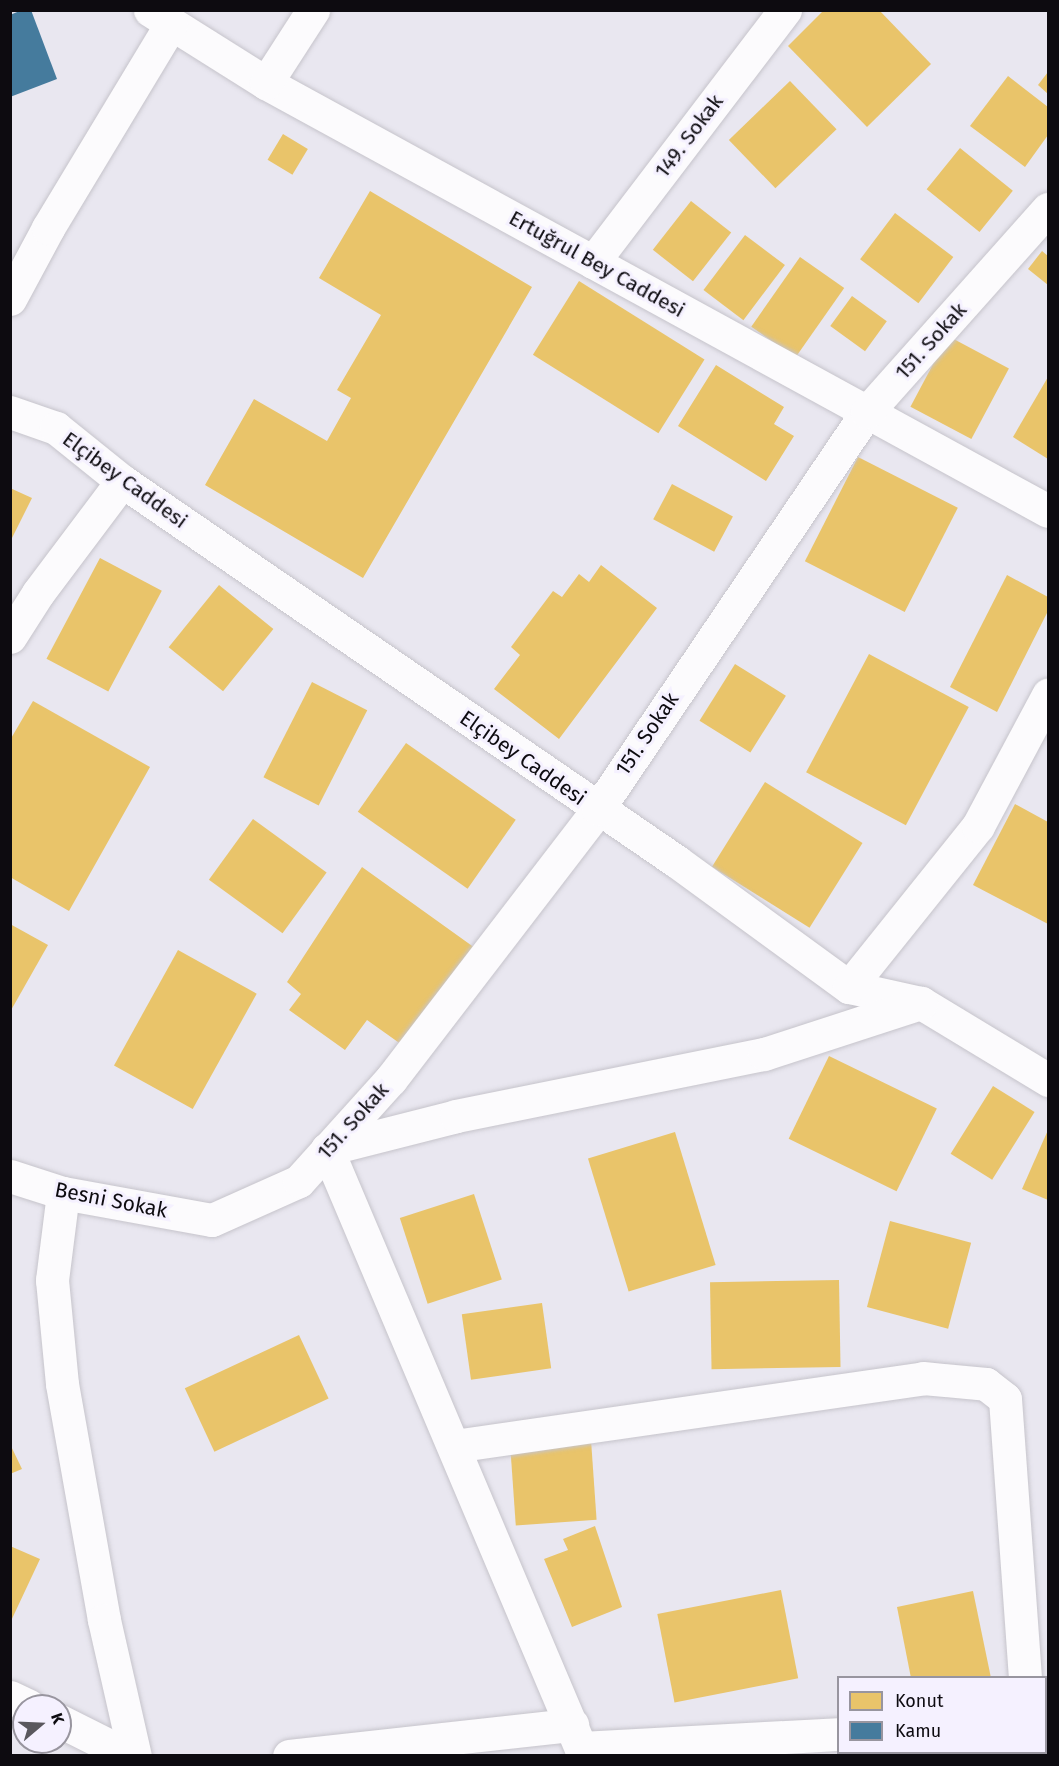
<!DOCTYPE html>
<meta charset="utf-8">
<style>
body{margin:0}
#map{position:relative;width:1059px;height:1766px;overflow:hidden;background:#e9e7f0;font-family:"Fira Sans",sans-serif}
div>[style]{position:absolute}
.homes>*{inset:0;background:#e9c46a;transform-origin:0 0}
.public>*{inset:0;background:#457b9d}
.roads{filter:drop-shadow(0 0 2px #c6c4cb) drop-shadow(0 0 2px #c6c4cb)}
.minor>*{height:33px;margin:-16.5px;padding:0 16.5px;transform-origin:16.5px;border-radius:16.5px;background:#fcfbfd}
span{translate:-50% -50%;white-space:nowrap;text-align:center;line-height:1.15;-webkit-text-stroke:6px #f5f1ff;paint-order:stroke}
.street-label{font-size:21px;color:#0d0b10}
.frame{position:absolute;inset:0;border:12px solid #0d0b10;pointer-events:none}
.legend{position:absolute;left:837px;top:1676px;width:210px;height:78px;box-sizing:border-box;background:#f5f1ff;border:2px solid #98959f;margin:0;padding:8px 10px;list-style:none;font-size:18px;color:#0d0b10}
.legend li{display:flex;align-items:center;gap:12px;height:30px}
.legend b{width:30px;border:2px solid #98959f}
.north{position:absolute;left:12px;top:1694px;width:60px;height:60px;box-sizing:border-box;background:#f5f1ff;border:2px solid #98959f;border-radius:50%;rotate:71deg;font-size:16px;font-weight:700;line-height:24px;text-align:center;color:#0d0b10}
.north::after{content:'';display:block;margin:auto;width:21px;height:27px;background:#5a585e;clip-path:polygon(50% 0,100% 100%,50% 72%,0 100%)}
</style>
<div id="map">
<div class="homes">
<div style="clip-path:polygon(824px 10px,879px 10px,931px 64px,867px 127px,788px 46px)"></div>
<div style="clip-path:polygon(1048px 72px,1048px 94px,1038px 85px)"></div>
<div style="clip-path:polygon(1008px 76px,1048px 107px,1048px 135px,1025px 167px,970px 126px)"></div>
<div style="left:790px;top:81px;width:67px;height:85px;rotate:46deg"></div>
<div style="left:283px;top:134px;width:29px;height:30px;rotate:31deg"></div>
<div style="left:960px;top:148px;width:68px;height:53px;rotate:39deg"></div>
<div style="clip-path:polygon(370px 191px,532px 287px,363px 578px,205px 485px,254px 399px,327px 441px,351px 398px,337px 390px,381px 315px,319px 278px)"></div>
<div style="left:691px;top:201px;width:51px;height:62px;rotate:38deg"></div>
<div style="left:895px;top:213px;width:73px;height:58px;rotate:37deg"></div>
<div style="left:745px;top:235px;width:50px;height:69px;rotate:37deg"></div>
<div style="clip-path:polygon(1042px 251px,1048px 256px,1048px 285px,1028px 269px)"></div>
<div style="left:800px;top:257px;width:54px;height:85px;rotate:35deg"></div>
<div style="left:579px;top:281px;width:148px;height:87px;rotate:32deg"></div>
<div style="left:852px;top:296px;width:43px;height:37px;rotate:36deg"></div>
<div style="left:948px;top:336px;width:69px;height:80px;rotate:28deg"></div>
<div style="clip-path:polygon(716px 365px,784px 407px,774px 424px,794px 436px,766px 481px,678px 426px)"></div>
<div style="clip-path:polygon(1048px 377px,1048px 459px,1013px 437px)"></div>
<div style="left:858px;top:457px;width:112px;height:117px;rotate:27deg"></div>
<div style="left:672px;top:484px;width:69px;height:40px;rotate:28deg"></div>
<div style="clip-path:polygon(10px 488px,32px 498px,10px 542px)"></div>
<div style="left:100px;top:558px;width:70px;height:114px;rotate:28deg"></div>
<div style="clip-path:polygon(601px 565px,657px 608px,559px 739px,494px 689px,520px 655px,511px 647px,553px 591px,562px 597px,579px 574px,589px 582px)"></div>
<div style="clip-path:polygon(1007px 575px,1048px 597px,1048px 611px,997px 712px,950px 687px)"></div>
<div style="left:219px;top:585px;width:70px;height:80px;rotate:39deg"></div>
<div style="left:869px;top:654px;width:113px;height:134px;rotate:28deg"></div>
<div style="left:735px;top:664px;width:60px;height:67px;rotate:32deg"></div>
<div style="left:312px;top:682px;width:62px;height:107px;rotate:27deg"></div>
<div style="clip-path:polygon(33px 701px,150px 767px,69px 911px,10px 877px,10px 740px)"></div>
<div style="left:406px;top:743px;width:134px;height:84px;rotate:35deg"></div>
<div style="left:765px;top:782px;width:115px;height:100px;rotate:32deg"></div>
<div style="clip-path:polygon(1015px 804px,1048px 822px,1048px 924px,973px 885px)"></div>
<div style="left:253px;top:819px;width:91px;height:75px;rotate:36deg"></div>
<div style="clip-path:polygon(362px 867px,475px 948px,405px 1047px,367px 1020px,345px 1050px,289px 1010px,301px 994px,287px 982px)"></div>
<div style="clip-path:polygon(10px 924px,48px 945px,10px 1012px)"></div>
<div style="left:178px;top:950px;width:90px;height:132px;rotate:29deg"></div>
<div style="left:829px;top:1056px;width:120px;height:92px;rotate:26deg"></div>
<div style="left:993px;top:1086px;width:49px;height:80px;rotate:32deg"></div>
<div style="clip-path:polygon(1048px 1130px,1048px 1200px,1022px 1189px)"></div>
<div style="left:675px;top:1132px;width:139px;height:91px;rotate:73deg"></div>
<div style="left:474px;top:1194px;width:90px;height:78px;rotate:72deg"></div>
<div style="left:890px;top:1221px;width:84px;height:89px;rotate:15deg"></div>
<div style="left:839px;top:1280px;width:87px;height:129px;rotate:89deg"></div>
<div style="left:542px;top:1303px;width:66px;height:81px;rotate:82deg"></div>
<div style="left:299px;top:1335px;width:70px;height:126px;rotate:65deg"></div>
<div style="left:591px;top:1440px;width:80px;height:81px;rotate:86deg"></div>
<div style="clip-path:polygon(10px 1444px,22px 1469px,10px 1474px)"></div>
<div style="clip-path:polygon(595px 1526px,622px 1607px,572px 1627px,544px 1559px,568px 1550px,563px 1539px)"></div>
<div style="clip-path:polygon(10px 1546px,40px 1559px,10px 1623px)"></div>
<div style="left:781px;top:1590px;width:90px;height:126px;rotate:79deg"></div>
<div style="clip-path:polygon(973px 1591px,991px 1678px,911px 1678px,897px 1607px)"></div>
</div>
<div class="public">
<div style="clip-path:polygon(22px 10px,31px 10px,57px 79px,10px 97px,10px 15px)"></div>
</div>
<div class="roads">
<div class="minor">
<div style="left:150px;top:10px;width:137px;rotate:32.2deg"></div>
<div style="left:266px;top:83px;width:891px;rotate:28.69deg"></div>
<div style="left:266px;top:83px;width:87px;rotate:-57.2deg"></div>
<div style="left:593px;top:262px;width:317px;rotate:-52.7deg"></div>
<div style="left:10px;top:299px;width:81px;rotate:-61.8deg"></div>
<div style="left:48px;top:228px;width:238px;rotate:-58.9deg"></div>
<div style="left:10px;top:412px;width:49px;rotate:19.2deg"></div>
<div style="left:56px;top:428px;width:85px;rotate:38.8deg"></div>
<div style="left:122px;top:481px;width:672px;rotate:34.45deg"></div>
<div style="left:676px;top:861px;width:214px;rotate:36.1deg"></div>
<div style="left:849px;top:987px;width:74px;rotate:12.5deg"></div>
<div style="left:921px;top:1003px;width:149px;rotate:31.2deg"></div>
<div style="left:10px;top:637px;width:52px;rotate:-57.5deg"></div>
<div style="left:38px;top:593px;width:140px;rotate:-53.1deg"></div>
<div style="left:849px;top:987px;width:206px;rotate:-51.3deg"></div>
<div style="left:978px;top:826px;width:149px;rotate:-61.9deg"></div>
<div style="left:10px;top:1176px;width:56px;rotate:17.8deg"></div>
<div style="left:63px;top:1193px;width:151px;rotate:10.3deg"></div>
<div style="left:212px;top:1220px;width:95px;rotate:-24.1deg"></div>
<div style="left:299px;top:1181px;width:137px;rotate:-48deg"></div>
<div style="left:391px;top:1079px;width:340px;rotate:-52.5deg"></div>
<div style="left:598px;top:809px;width:480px;rotate:-55.9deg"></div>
<div style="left:867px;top:412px;width:272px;rotate:-48.3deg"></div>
<div style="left:63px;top:1193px;width:88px;rotate:97.2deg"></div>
<div style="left:52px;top:1280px;width:104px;rotate:84.5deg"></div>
<div style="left:62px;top:1384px;width:240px;rotate:79.9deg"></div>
<div style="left:104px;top:1620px;width:139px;rotate:77.2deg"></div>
<div style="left:454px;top:1446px;width:474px;rotate:-8.2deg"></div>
<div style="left:923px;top:1378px;width:63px;rotate:5.4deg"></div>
<div style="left:986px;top:1384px;width:24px;rotate:38deg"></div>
<div style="left:1005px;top:1399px;width:280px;rotate:85.9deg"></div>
<div style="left:10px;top:1697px;width:21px;rotate:25deg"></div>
<div style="left:1046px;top:1705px;width:2px"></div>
<div style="left:60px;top:1721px;width:78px;rotate:26.6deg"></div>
<div style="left:581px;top:1748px;width:257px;rotate:-3.1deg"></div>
<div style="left:289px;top:1756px;width:285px;rotate:-6.3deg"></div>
<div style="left:584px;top:1756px;width:659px;rotate:-112.95deg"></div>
<div style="left:327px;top:1149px;width:133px;rotate:-14.3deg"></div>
<div style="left:456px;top:1116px;width:314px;rotate:-11.4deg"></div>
<div style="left:764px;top:1054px;width:165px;rotate:-18deg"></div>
</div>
</div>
<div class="street-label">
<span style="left:689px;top:136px;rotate:-53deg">149. Sokak</span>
<span style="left:597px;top:264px;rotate:29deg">Ertuğrul Bey Caddesi</span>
<span style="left:931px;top:341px;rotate:-48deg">151. Sokak</span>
<span style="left:125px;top:480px;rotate:36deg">Elçibey Caddesi</span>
<span style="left:647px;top:734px;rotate:-56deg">151. Sokak</span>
<span style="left:523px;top:758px;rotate:35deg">Elçibey Caddesi</span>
<span style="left:353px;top:1121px;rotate:-48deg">151. Sokak</span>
<span style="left:111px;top:1200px;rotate:11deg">Besni Sokak</span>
</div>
<div class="frame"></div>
<ul class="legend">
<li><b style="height:16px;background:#e9c46a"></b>Konut</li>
<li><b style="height:16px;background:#457b9d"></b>Kamu</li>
</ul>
<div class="north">K</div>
</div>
